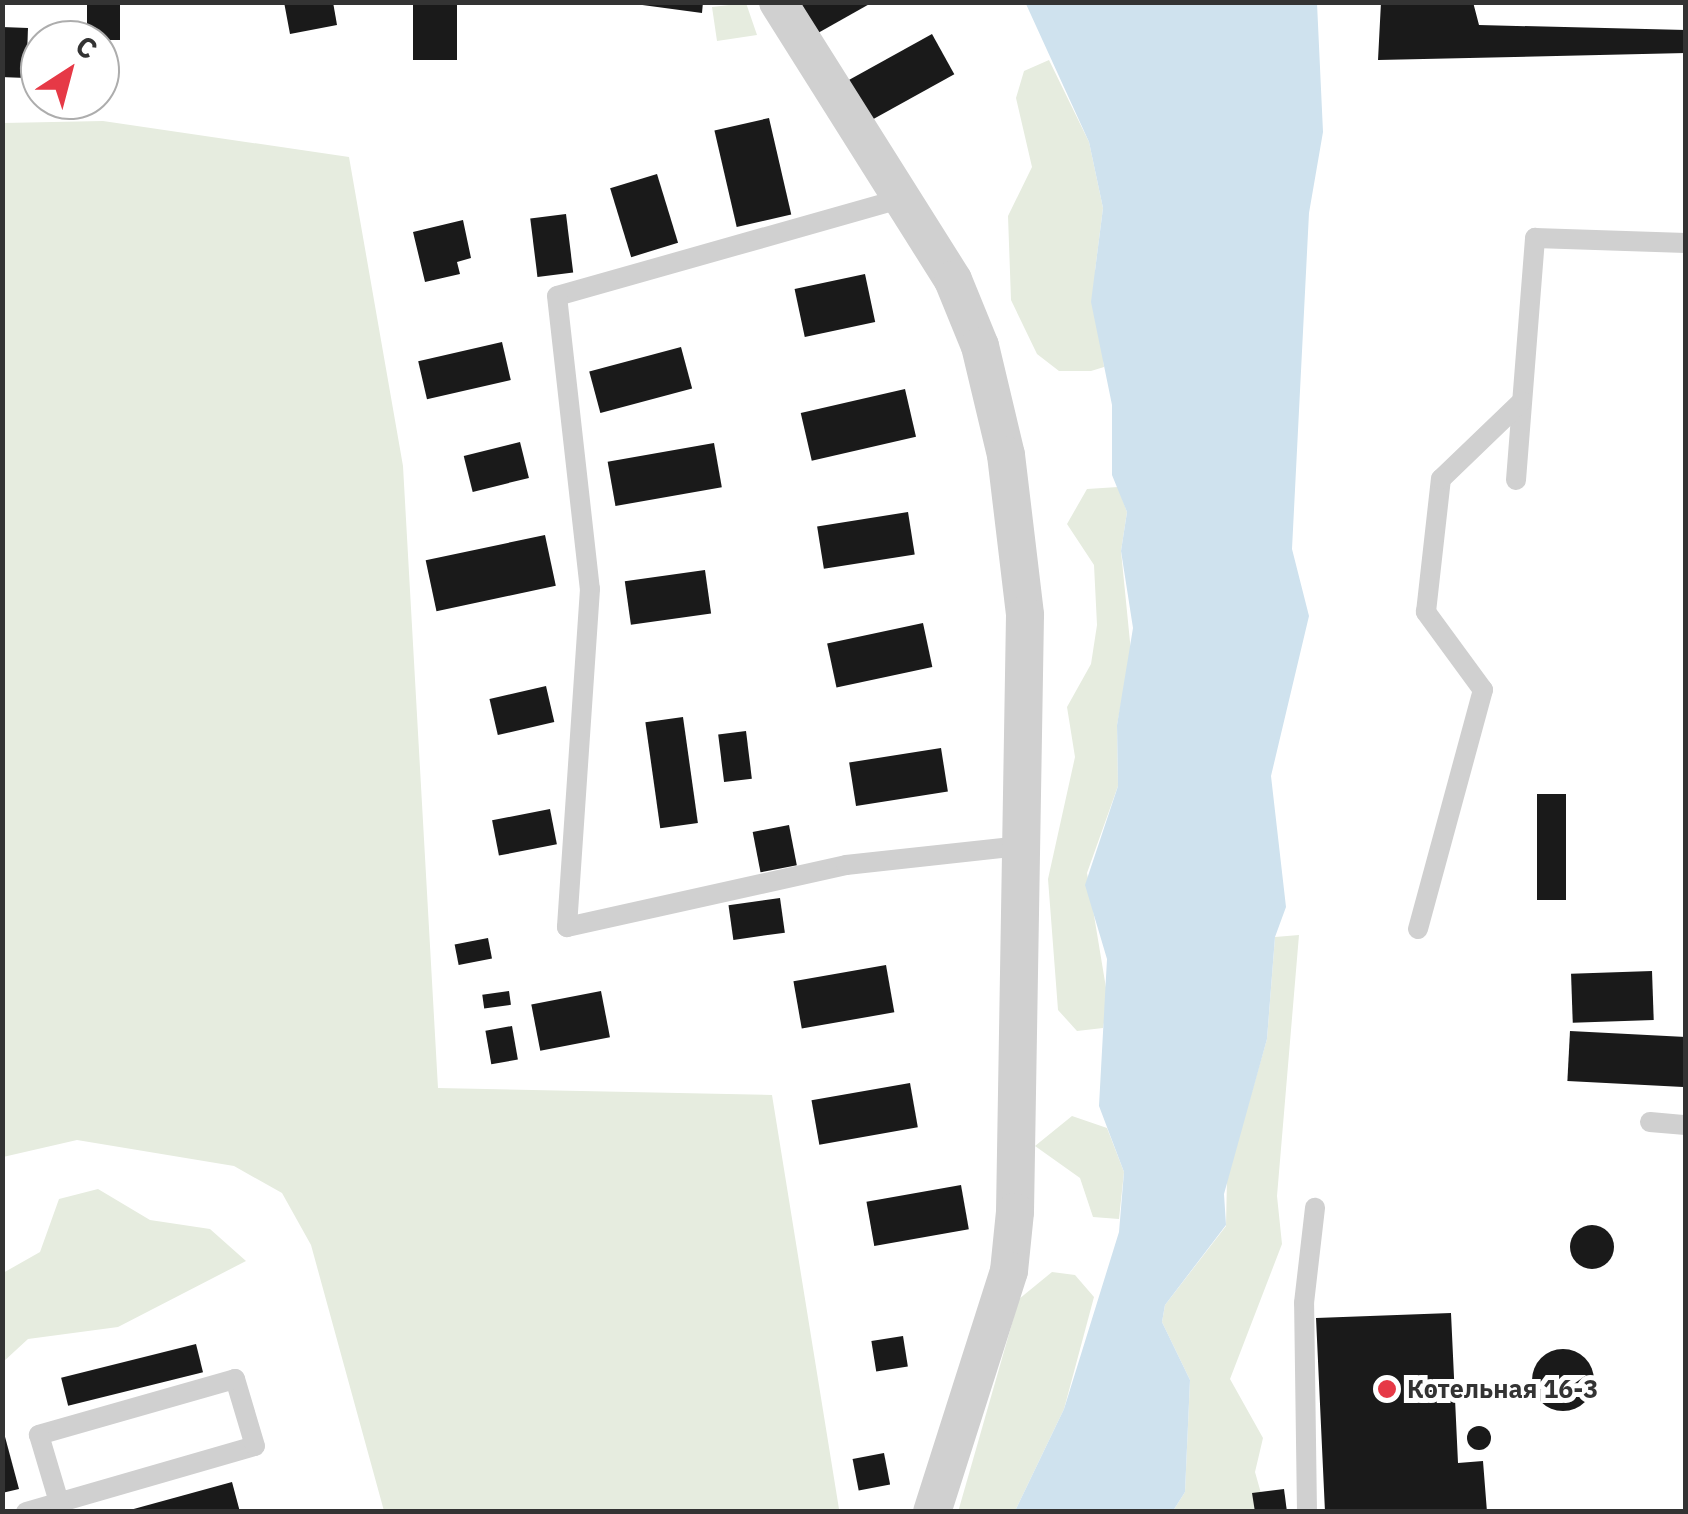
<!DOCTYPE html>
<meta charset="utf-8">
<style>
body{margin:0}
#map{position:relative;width:1688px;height:1514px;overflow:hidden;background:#fff;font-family:"IBM Plex Sans",sans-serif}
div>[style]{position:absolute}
.green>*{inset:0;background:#e6ecdf}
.water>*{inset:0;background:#cfe2ee}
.building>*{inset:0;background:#1a1a1a;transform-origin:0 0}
.round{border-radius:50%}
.service>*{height:20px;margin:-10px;padding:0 10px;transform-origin:10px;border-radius:10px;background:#d0d0d0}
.minor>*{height:38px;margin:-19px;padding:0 19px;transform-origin:19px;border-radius:19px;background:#d0d0d0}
.dots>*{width:28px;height:28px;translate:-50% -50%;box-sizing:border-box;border:5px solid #fff;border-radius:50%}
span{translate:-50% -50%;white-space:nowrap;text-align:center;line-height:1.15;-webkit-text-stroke:10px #fff;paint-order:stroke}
.poi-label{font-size:25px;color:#333;font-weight:700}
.left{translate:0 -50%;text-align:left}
.frame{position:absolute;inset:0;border:5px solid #333;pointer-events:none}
.north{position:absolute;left:20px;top:20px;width:100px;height:100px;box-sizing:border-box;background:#fff;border:2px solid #adadad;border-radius:50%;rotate:36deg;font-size:28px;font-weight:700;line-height:40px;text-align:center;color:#333}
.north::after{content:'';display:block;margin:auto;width:35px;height:45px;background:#e63946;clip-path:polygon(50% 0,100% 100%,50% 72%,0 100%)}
</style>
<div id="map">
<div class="green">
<div style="clip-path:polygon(746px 3px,757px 35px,717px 41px,712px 7px)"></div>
<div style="clip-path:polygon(1049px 60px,1089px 142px,1103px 208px,1095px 271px,1104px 367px,1091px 371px,1059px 371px,1037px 354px,1011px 300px,1008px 216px,1032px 167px,1016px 98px,1024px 71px)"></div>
<div style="clip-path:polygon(103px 121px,349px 157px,403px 466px,438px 1088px,772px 1095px,839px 1509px,384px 1511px,311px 1245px,282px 1193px,234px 1166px,77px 1140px,3px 1157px,3px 123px)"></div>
<div style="clip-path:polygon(1118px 487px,1127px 512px,1121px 551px,1131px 652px,1117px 725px,1118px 786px,1087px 873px,1108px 1000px,1103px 1028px,1077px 1031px,1058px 1010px,1048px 879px,1075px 757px,1067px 707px,1091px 664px,1097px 625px,1094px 565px,1067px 524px,1087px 489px)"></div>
<div style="clip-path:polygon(1299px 935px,1277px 1196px,1282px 1244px,1230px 1379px,1263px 1438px,1255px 1472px,1266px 1511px,1173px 1511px,1185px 1492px,1190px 1380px,1162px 1322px,1165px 1305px,1226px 1226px,1227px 1178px,1267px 1039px,1275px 937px)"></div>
<div style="clip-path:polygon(1072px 1116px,1107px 1128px,1124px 1172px,1119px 1219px,1093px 1217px,1080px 1178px,1035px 1146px)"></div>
<div style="clip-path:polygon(98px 1189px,150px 1220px,210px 1229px,246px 1261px,118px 1327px,28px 1339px,3px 1362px,3px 1273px,40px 1252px,59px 1199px)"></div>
<div style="clip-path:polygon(1052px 1272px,1075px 1275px,1094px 1297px,1064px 1409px,1015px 1511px,958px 1512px,1019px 1299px)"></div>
</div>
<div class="water">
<div style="clip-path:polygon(1317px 3px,1323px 132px,1309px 213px,1292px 549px,1309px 616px,1271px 776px,1286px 907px,1275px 937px,1267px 1039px,1224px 1194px,1226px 1225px,1165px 1305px,1162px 1322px,1190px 1380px,1185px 1492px,1173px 1511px,1015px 1511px,1064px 1409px,1119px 1232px,1124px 1172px,1099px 1106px,1107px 959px,1085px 885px,1118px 786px,1117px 725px,1133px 628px,1121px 551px,1127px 512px,1112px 475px,1112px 405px,1091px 302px,1103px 208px,1089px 142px,1026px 4px)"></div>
</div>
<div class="building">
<div style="left:87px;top:2px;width:33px;height:38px"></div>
<div style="clip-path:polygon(284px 2px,333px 2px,337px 25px,290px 34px)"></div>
<div style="left:413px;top:2px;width:44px;height:58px"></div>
<div style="clip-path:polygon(620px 2px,703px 2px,702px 13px)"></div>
<div style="clip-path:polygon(800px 2px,873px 2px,818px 33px)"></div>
<div style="clip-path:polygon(1381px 2px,1473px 2px,1479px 25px,1686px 30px,1686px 53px,1378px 60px)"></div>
<div style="left:2px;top:27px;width:26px;height:50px;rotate:2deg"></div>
<div style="left:932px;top:34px;width:46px;height:95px;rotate:61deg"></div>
<div style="left:769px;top:118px;width:99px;height:56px;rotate:77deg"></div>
<div style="left:657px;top:174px;width:72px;height:49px;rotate:73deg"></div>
<div style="left:566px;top:214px;width:59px;height:36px;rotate:83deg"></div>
<div style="clip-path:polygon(463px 220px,471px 258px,457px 262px,460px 274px,425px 282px,413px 232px)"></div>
<div style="left:865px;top:274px;width:49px;height:72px;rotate:78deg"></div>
<div style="left:502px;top:342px;width:39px;height:86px;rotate:77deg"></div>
<div style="left:681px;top:347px;width:43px;height:95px;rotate:75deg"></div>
<div style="left:905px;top:389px;width:49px;height:107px;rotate:77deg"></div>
<div style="left:520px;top:442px;width:37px;height:58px;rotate:76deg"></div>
<div style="left:714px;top:443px;width:45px;height:108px;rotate:80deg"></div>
<div style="left:908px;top:512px;width:43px;height:92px;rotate:81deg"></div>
<div style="left:545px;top:535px;width:52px;height:122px;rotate:78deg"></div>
<div style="left:705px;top:570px;width:44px;height:81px;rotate:82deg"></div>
<div style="left:923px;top:623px;width:45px;height:98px;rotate:78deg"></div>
<div style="left:546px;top:686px;width:37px;height:58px;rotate:77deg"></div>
<div style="left:683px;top:717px;width:107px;height:38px;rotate:82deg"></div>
<div style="left:746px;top:731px;width:48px;height:28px;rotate:83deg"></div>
<div style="left:941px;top:748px;width:44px;height:93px;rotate:81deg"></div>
<div style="left:1537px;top:794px;width:29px;height:106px"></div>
<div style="left:550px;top:809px;width:36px;height:59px;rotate:79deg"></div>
<div style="left:789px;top:825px;width:41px;height:37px;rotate:79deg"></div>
<div style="left:780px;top:898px;width:35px;height:52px;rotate:82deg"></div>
<div style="left:488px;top:938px;width:21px;height:34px;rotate:79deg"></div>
<div style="left:886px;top:965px;width:48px;height:94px;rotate:80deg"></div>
<div style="left:1652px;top:971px;width:49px;height:81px;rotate:88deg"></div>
<div style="left:509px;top:991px;width:14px;height:27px;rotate:82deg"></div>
<div style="left:601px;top:991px;width:47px;height:71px;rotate:79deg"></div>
<div style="left:512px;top:1026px;width:34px;height:27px;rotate:80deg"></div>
<div style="left:1570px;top:1031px;width:116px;height:50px;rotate:3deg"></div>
<div style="left:910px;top:1083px;width:45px;height:100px;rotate:80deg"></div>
<div style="left:961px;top:1185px;width:45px;height:96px;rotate:80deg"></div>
<div class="round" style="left:1570px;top:1225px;width:44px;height:44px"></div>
<div style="clip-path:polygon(1451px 1313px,1458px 1463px,1483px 1461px,1487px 1512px,1325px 1512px,1316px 1318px)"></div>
<div style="left:903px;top:1336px;width:31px;height:32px;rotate:81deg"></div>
<div style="left:196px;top:1344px;width:29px;height:139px;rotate:76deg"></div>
<div class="round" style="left:1532px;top:1349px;width:62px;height:62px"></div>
<div class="round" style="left:1467px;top:1426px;width:24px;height:24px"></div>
<div style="clip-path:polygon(4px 1433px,19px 1489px,2px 1493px,2px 1434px)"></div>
<div style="left:884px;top:1453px;width:32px;height:32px;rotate:79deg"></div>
<div style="clip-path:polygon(232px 1482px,240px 1512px,130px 1512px,130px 1510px)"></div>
<div style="clip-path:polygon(1284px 1489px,1287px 1512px,1255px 1512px,1252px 1493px)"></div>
</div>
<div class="service">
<div style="left:900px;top:199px;width:356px;rotate:164.2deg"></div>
<div style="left:557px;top:296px;width:295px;rotate:83.6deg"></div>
<div style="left:590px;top:589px;width:339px;rotate:93.9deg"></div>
<div style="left:567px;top:927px;width:286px;rotate:-12.5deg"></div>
<div style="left:846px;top:865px;width:176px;rotate:-6.2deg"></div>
<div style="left:1516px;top:480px;width:243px;rotate:-85.5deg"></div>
<div style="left:1535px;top:238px;width:151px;rotate:1.9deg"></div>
<div style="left:1418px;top:929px;width:248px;rotate:-74.8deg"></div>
<div style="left:1483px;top:690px;width:97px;rotate:-126.2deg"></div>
<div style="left:1426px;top:612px;width:134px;rotate:-83.6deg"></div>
<div style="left:1441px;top:479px;width:112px;rotate:-43.9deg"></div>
<div style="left:1650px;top:1122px;width:36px;rotate:5deg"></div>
<div style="left:26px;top:1512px;width:238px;rotate:-16.1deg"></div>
<div style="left:255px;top:1446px;width:70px;rotate:-106.6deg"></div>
<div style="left:235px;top:1379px;width:204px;rotate:164.1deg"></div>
<div style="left:39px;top:1435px;width:70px;rotate:73.4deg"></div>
<div style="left:1307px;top:1512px;width:209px;rotate:-90.8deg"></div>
<div style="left:1304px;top:1303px;width:96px;rotate:-83.4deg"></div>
</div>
<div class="minor">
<div style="left:778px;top:2px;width:328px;rotate:57.8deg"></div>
<div style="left:953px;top:280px;width:71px;rotate:67.8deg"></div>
<div style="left:980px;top:346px;width:112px;rotate:76.6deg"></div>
<div style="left:1006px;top:455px;width:161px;rotate:83.2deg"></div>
<div style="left:1025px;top:615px;width:597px;rotate:90.96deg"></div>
<div style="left:1015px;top:1212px;width:59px;rotate:95.8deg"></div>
<div style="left:1009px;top:1271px;width:253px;rotate:107.7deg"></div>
</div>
<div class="dots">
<div style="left:1387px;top:1389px;background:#e63946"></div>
</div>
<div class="poi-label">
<span class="left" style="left:1407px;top:1389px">Котельная 16-3</span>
</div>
<div class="frame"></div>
<div class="north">С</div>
</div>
